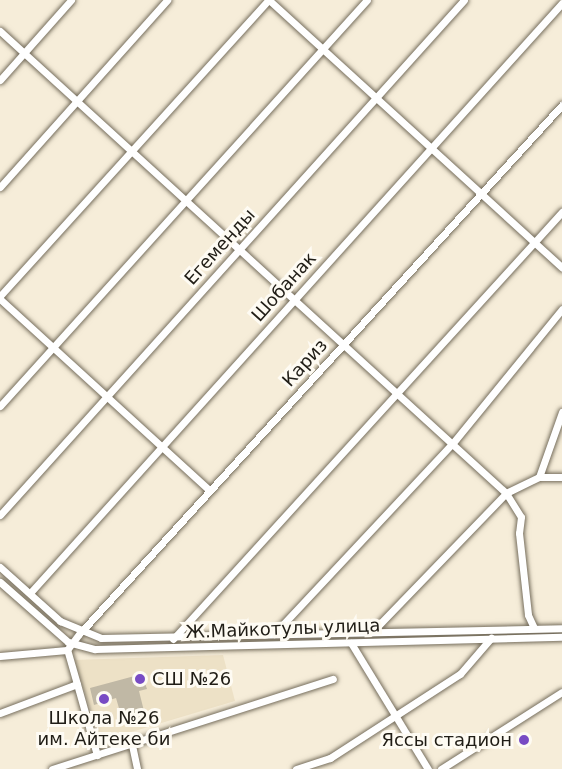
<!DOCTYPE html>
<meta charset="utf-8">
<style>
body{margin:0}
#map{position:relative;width:562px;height:769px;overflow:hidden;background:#f6edd9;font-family:"DejaVu Sans",sans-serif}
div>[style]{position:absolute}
.built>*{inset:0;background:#ede1c6}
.building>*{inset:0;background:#c0b8a5}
.roads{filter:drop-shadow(0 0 2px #766e5d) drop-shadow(0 0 2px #766e5d)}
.minor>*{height:7px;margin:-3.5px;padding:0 3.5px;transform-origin:3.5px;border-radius:3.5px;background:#fff}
.dots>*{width:16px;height:16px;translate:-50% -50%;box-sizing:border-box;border:3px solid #fefbf3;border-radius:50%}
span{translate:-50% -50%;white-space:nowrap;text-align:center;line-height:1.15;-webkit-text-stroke:6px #fefbf3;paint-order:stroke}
.street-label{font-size:18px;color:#201d16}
.poi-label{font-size:18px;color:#201d16}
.left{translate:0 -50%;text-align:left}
.right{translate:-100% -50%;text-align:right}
</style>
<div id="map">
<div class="built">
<div style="clip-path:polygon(223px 655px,235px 701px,101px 741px,74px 660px)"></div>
</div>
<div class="building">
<div style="clip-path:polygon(142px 674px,147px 689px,139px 691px,145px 715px,123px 722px,116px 698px,94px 705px,90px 688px)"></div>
</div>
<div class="roads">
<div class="minor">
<div style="left:269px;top:0;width:397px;rotate:42.4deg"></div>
<div style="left:0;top:31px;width:685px;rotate:42.4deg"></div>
<div style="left:506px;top:493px;width:28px;rotate:58deg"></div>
<div style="left:521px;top:517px;width:16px;rotate:97deg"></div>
<div style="left:519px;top:533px;width:82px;rotate:83.7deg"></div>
<div style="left:528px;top:615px;width:14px;rotate:65deg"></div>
<div style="left:0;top:80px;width:107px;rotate:-48.4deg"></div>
<div style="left:0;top:187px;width:251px;rotate:-48.2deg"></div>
<div style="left:0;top:296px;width:399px;rotate:-47.8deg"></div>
<div style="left:0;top:299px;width:283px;rotate:42.4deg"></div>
<div style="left:0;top:406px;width:547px;rotate:-47.89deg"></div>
<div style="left:539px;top:477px;width:69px;rotate:-70.5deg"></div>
<div style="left:0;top:515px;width:693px;rotate:-47.98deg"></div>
<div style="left:0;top:567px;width:81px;rotate:42deg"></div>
<div style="left:60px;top:621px;width:44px;rotate:22.5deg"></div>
<div style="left:101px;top:638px;width:461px;rotate:-1.2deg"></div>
<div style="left:0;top:582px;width:91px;rotate:41.4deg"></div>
<div style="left:68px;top:642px;width:28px;rotate:15deg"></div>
<div style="left:95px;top:649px;width:467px;rotate:-1.5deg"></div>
<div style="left:30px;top:593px;width:794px;rotate:-47.96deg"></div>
<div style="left:372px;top:632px;width:193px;rotate:-46deg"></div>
<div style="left:506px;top:493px;width:37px;rotate:-26deg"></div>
<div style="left:539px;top:477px;width:23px"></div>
<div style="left:274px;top:634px;width:260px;rotate:-46.9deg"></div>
<div style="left:452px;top:444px;width:174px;rotate:-50.8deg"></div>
<div style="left:173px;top:639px;width:578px;rotate:-47.67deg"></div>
<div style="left:351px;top:643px;width:148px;rotate:58.6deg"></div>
<div style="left:0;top:656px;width:67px;rotate:-5.1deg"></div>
<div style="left:77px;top:684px;width:74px;rotate:74.3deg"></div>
<div style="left:0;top:713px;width:82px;rotate:-20.6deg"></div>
<div style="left:77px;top:684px;width:35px;rotate:-106deg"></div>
<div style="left:67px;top:650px;width:21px;rotate:-53deg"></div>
<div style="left:80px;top:633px;width:715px;rotate:-47.61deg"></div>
<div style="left:132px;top:745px;width:25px;rotate:78deg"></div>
<div style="left:52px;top:769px;width:295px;rotate:-17.8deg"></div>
<div style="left:296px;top:769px;width:36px;rotate:-18deg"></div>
<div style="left:330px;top:758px;width:155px;rotate:-32.9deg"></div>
<div style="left:460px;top:674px;width:48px;rotate:-49.3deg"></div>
<div style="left:441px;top:769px;width:143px;rotate:-32.5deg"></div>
</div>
</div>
<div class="dots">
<div style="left:140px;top:679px;background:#784bc4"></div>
<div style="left:104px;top:699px;background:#784bc4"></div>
<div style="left:524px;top:740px;background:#784bc4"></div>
</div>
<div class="street-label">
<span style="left:220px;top:247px;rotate:-48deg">Егеменды</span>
<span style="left:284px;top:287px;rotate:-48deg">Шобанак</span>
<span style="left:305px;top:363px;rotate:-48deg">Кариз</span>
<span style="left:283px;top:629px;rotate:-2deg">Ж.Майкотулы улица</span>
</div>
<div class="poi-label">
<span class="left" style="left:152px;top:679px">СШ №26</span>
<span style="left:104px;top:729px">Школа №26<br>им. Айтеке би</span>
<span class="right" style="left:512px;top:740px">Яссы стадион</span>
</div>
</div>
